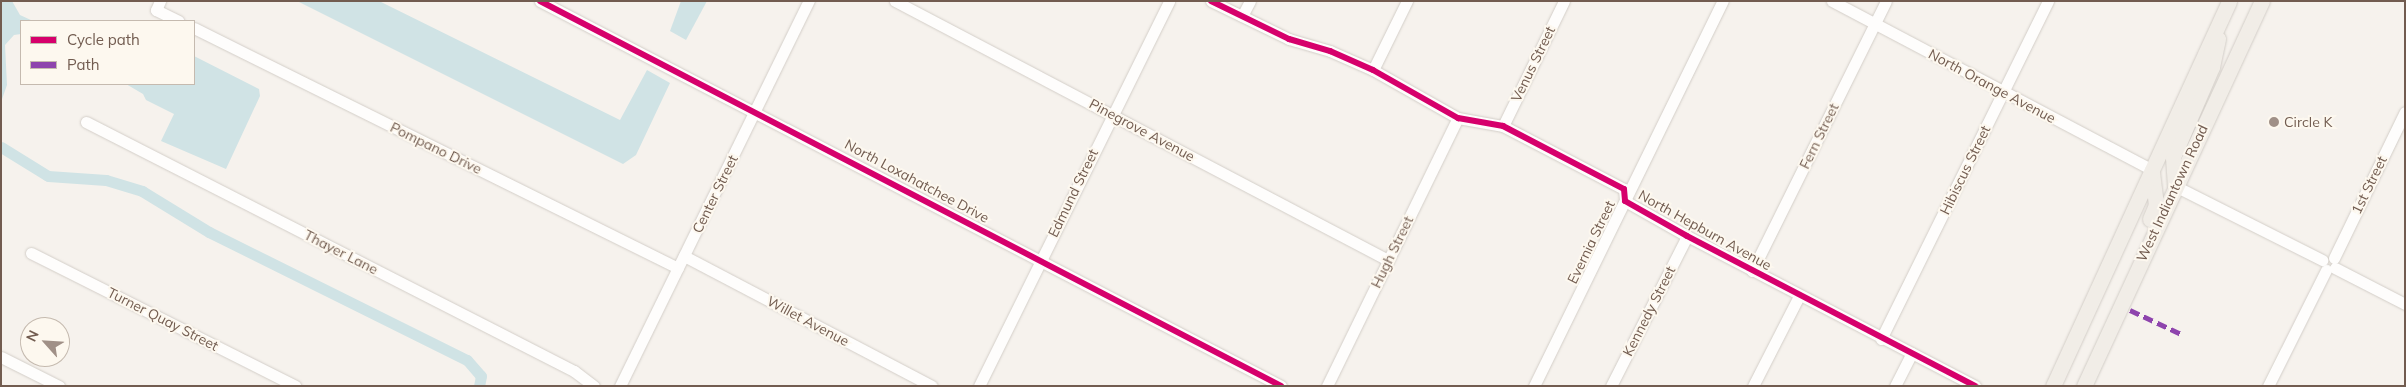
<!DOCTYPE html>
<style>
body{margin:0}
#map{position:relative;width:2406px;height:387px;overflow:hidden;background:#f6f2ed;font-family:Mulish,sans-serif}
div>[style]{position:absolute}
.water>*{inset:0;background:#d0e3e5}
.canal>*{height:11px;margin:-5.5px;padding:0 5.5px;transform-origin:5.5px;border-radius:5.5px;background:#d0e3e5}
.roads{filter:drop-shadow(0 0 1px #d3cec8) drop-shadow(0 0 1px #d3cec8)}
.minor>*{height:11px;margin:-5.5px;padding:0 5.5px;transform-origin:5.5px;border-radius:5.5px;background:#fefdfc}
.major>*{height:15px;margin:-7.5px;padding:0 7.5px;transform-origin:7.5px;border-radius:7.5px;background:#f1ede7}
.quiet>*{height:5px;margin-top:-2.5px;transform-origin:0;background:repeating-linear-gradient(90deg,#8e44ad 0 10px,transparent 0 15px)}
.cycleway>*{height:6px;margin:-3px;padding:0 3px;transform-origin:3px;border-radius:3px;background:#d6006c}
.dots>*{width:14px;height:14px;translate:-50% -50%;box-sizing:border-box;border:2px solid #fdf8ef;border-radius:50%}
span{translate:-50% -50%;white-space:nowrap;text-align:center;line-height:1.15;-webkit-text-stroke:4px #fdf8ef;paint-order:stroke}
.street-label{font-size:14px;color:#725c50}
.poi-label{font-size:14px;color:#725c50}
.left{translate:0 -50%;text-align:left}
.frame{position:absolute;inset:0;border:2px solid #725c50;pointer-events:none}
.legend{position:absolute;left:20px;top:20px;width:175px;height:65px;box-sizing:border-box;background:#fdf8ef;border:1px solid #c5baaf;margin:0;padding:6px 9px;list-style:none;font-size:15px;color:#725c50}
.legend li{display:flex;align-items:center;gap:10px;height:25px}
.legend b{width:25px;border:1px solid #c5baaf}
.north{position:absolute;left:20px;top:317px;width:50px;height:50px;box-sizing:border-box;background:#fdf8ef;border:1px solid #c5baaf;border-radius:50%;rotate:296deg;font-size:14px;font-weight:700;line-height:20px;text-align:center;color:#725c50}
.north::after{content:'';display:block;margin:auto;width:18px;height:22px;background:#a09087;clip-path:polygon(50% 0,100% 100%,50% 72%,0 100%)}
</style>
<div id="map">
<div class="water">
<div style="clip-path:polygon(1px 1px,12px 1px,20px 15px,33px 21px,21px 21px,21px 34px,14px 35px,5px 45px,7px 85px,1px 102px)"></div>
<div style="clip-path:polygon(297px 1px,379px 1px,620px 120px,647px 70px,670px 83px,636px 155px,623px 164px)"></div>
<div style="clip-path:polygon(681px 1px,707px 1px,686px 40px,670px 31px)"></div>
<div style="clip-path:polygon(194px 56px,259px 89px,260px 96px,226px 169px,161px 141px,174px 114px,146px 100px,143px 94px,126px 84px,194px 84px)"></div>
</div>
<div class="canal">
<div style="left:1px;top:147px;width:55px;rotate:31.7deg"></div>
<div style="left:48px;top:176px;width:58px;rotate:3.9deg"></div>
<div style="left:106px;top:180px;width:38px;rotate:17deg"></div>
<div style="left:142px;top:191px;width:79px;rotate:31.5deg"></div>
<div style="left:209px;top:232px;width:288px;rotate:26.4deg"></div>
<div style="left:467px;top:360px;width:21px;rotate:49deg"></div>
<div style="left:481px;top:376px;width:10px;rotate:101deg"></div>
</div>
<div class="roads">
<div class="minor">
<div style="left:160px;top:1px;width:10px;rotate:114deg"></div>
<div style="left:156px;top:10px;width:25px;rotate:26deg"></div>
<div style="left:540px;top:1px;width:835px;rotate:27.45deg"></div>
<div style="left:895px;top:1px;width:557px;rotate:27.72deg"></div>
<div style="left:1211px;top:1px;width:87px;rotate:26deg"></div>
<div style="left:1289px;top:39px;width:43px;rotate:16.3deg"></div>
<div style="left:1330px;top:51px;width:47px;rotate:23.8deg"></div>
<div style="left:1373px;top:70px;width:98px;rotate:29.5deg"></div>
<div style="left:1458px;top:118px;width:46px;rotate:10.1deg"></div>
<div style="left:1503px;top:126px;width:136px;rotate:27.5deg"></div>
<div style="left:1624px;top:189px;width:12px;rotate:85deg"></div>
<div style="left:1625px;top:201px;width:71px;rotate:29.4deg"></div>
<div style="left:1687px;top:236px;width:325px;rotate:27.5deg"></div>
<div style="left:1832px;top:1px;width:362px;rotate:27.8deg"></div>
<div style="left:1242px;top:16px;width:17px;rotate:-62deg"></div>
<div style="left:194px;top:28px;width:540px;rotate:26.38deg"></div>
<div style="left:1373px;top:70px;width:77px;rotate:-63.8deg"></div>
<div style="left:86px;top:122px;width:548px;rotate:27.03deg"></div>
<div style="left:574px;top:371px;width:25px;rotate:37deg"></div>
<div style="left:1503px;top:126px;width:139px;rotate:-64deg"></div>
<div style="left:2175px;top:186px;width:165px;rotate:26.7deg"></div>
<div style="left:31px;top:253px;width:296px;rotate:26.7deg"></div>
<div style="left:684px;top:256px;width:280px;rotate:27.7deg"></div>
<div style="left:2334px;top:258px;width:162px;rotate:-64.1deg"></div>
<div style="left:2335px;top:268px;width:79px;rotate:27.2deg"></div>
<div style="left:1752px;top:271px;width:301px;rotate:-63.6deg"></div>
<div style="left:1881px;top:339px;width:377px;rotate:-63.7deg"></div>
<div style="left:1px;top:357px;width:65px;rotate:26.6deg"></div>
<div style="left:620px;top:386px;width:429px;rotate:-63.9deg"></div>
<div style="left:979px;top:386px;width:429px;rotate:-63.7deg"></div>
<div style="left:1327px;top:386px;width:298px;rotate:-64deg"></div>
<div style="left:1534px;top:386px;width:429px;rotate:-63.9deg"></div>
<div style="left:1611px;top:386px;width:168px;rotate:-63.1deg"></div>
<div style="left:1753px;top:386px;width:101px;rotate:-62.9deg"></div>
<div style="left:1895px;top:386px;width:37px;rotate:-63deg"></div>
<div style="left:2268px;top:386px;width:130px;rotate:-63.4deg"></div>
</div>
<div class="major">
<div style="left:2175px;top:186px;width:29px;rotate:-94deg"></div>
<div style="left:2173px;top:157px;width:98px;rotate:-66.6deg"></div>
<div style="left:2212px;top:67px;width:29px;rotate:-78deg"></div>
<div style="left:2150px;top:219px;width:15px;rotate:-67deg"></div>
<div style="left:2156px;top:205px;width:35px;rotate:-97deg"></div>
<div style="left:2053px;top:386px;width:423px;rotate:-65.4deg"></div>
<div style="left:2084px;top:386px;width:424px;rotate:-65.2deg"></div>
</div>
</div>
<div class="quiet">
<div style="left:2130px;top:310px;width:56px;rotate:25.2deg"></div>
</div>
<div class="cycleway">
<div style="left:540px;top:1px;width:835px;rotate:27.45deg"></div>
<div style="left:1211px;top:1px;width:87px;rotate:26deg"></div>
<div style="left:1289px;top:39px;width:43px;rotate:16.3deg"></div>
<div style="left:1330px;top:51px;width:47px;rotate:23.8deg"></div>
<div style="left:1373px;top:70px;width:98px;rotate:29.5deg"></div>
<div style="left:1458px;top:118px;width:46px;rotate:10.1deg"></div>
<div style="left:1503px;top:126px;width:136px;rotate:27.5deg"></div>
<div style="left:1624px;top:189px;width:12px;rotate:85deg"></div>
<div style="left:1625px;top:201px;width:71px;rotate:29.4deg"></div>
<div style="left:1687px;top:236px;width:325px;rotate:27.5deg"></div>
</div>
<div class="dots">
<div style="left:2274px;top:122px;background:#a09087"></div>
</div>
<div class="street-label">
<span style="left:1533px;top:64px;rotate:-64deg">Venus Street</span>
<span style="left:1992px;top:86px;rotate:28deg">North Orange Avenue</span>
<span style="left:1142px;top:130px;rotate:28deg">Pinegrove Avenue</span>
<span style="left:1819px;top:136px;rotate:-64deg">Fern Street</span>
<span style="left:436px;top:148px;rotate:26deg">Pompano Drive</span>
<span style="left:1965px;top:170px;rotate:-64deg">Hibiscus Street</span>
<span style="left:917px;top:181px;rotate:28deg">North Loxahatchee Drive</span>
<span style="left:2369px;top:185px;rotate:-64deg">1st Street</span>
<span style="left:1073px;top:193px;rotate:-64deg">Edmund Street</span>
<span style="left:2172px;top:193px;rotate:-65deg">West Indiantown Road</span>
<span style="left:715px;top:194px;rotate:-64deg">Center Street</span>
<span style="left:1705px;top:230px;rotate:29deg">North Hepburn Avenue</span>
<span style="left:1591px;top:242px;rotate:-64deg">Evernia Street</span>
<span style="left:341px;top:252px;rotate:27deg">Thayer Lane</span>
<span style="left:1392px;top:252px;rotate:-64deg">Hugh Street</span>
<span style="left:1649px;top:311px;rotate:-63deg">Kennedy Street</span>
<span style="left:163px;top:319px;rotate:27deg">Turner Quay Street</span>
<span style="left:808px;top:321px;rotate:28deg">Willet Avenue</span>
</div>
<div class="poi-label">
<span class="left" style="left:2284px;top:122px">Circle K</span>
</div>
<div class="frame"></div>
<ul class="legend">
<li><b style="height:6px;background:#d6006c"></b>Cycle path</li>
<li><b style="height:6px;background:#8e44ad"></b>Path</li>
</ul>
<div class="north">N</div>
</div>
